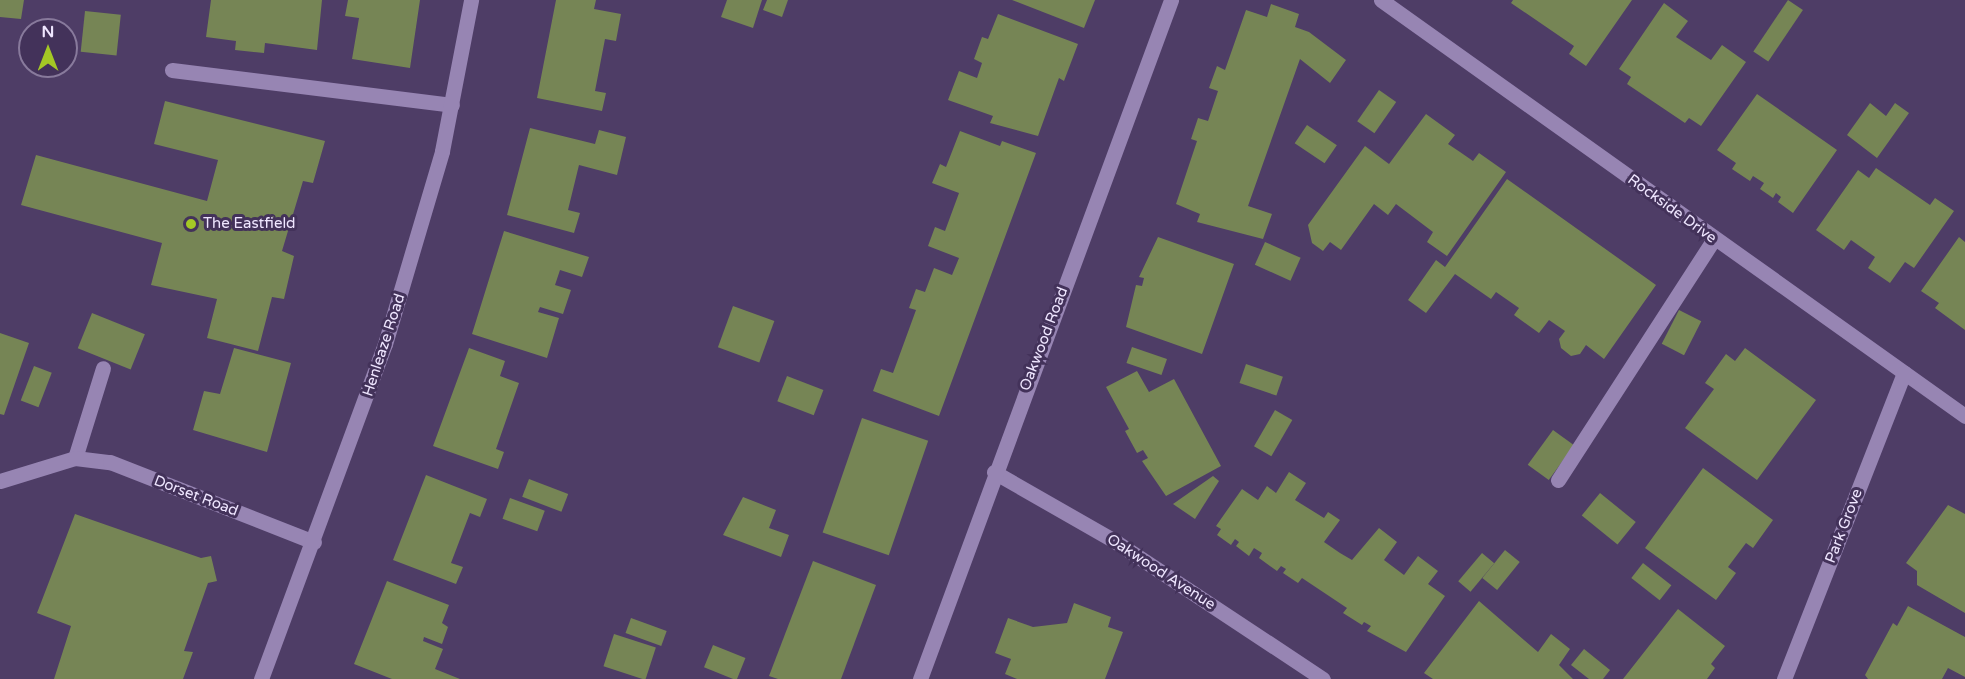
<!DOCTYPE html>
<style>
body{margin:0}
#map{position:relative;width:1965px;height:679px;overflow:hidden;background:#4e3d66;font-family:"Varela Round",sans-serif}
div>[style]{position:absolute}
.building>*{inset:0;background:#768555;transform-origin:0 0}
.lane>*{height:15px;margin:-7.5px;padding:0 7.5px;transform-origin:7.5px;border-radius:7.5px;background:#9785b3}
.street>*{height:15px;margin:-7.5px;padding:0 7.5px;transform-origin:7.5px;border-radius:7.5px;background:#9785b3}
.secondary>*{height:15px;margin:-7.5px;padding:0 7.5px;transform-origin:7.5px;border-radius:7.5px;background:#9785b3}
.dots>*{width:16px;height:16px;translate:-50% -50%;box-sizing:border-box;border:3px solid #43325a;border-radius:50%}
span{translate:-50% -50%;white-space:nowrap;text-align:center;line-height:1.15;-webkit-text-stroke:6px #43325a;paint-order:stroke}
.street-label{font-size:15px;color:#efe6ff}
.poi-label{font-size:15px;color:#efe6ff}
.left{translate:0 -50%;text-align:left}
.north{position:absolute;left:18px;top:18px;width:60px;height:60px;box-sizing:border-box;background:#43325a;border:2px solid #887a9c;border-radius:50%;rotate:0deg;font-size:16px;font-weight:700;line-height:24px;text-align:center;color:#efe6ff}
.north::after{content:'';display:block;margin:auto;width:21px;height:27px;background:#a4c825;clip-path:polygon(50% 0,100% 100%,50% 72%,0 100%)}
</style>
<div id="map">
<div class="building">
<div style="clip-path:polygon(0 0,24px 0,21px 19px,0 17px)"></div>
<div style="clip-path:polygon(211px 0,322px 0,317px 50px,265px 43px,264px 53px,235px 50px,236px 41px,206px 37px)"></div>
<div style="clip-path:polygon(348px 0,420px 0,410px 68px,352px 59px,359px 18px,345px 16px)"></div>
<div style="clip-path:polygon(556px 0,596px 0,594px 9px,621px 14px,616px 41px,605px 39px,595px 91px,606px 93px,602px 111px,537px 98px)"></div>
<div style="clip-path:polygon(727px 0,762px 0,753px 28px,721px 17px)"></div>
<div style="clip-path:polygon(767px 0,788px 0,782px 17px,763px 10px)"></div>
<div style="clip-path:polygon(1012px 0,1095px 0,1084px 28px)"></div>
<div style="clip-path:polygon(1513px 0,1632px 0,1586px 66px,1569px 54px,1574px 46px,1511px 3px)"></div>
<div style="left:1788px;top:0;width:18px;height:62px;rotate:34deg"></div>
<div style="clip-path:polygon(1664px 3px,1688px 21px,1676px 37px,1711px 60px,1722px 45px,1746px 62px,1701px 126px,1689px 118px,1685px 123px,1627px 84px,1631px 77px,1619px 69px)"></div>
<div style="clip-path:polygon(1271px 4px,1299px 14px,1295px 27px,1309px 32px,1346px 60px,1330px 83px,1300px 59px,1248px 206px,1272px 214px,1263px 239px,1197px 222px,1200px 214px,1176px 204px,1197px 141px,1191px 139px,1198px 118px,1208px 121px,1218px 91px,1209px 88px,1217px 66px,1225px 70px,1246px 10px,1267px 17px)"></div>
<div style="left:85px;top:11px;width:36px;height:41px;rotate:6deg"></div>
<div style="clip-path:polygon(998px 14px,1078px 44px,1064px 81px,1059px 78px,1038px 136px,990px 123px,993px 116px,948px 100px,959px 71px,977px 78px,982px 63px,974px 59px,982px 37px,988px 39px)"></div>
<div style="left:1379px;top:90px;width:21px;height:38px;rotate:35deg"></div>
<div style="clip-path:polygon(1757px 94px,1837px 150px,1793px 213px,1778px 202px,1781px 197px,1776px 193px,1773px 198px,1760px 189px,1764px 183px,1753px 176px,1750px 181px,1732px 169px,1736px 163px,1717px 150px)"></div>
<div style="clip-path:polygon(165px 101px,325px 141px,313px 183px,303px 181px,282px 251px,294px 256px,284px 299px,272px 297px,258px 351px,207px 338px,217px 299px,151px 285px,162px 243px,21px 205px,36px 155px,207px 201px,218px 160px,154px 144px)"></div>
<div style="clip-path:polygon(1870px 103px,1886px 116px,1895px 103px,1909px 113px,1877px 158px,1847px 135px)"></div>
<div style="clip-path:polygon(1426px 114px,1455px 135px,1448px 144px,1460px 152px,1473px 161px,1479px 153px,1506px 172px,1447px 256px,1427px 242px,1433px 232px,1396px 204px,1388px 215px,1374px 204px,1341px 250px,1330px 242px,1323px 251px,1312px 243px,1308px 225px,1365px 146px,1389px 164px)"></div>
<div style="left:1307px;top:125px;width:36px;height:22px;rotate:34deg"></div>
<div style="clip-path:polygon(530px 128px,595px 144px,599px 130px,626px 137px,617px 175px,579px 165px,568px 210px,580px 213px,574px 233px,507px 215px)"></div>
<div style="clip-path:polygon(960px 131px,1000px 146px,1002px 141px,1036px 153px,939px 416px,873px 391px,881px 369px,893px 373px,916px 310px,909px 308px,916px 289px,925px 292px,934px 268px,952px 275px,959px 258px,928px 246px,935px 227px,945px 231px,959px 193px,932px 183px,940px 164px,946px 167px)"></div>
<div style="clip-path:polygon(1876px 168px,1930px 205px,1935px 198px,1954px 211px,1914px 268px,1905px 262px,1890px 283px,1868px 268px,1875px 257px,1851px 240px,1844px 250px,1816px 230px,1858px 170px,1869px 178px)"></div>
<div style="clip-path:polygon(1507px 179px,1656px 285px,1604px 359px,1586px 345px,1580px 354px,1571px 356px,1561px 348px,1559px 339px,1565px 331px,1549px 320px,1539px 333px,1514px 315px,1519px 308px,1496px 292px,1491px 299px,1455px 274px,1426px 313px,1408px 300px,1436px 260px,1445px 267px)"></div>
<div style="clip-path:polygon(504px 231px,589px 257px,582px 277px,560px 270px,555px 285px,571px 290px,563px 314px,540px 307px,538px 312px,559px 318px,547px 358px,472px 334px)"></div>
<div style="clip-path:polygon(1158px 237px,1234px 264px,1202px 354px,1126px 327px,1136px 285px,1142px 286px,1144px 278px,1139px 277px)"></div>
<div style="clip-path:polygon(1959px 237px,1965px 242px,1965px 330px,1935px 308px,1939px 303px,1921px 291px)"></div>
<div style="left:1265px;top:242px;width:39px;height:25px;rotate:24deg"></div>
<div style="left:733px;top:306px;width:44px;height:44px;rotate:20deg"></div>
<div style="left:1679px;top:310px;width:25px;height:38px;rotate:27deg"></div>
<div style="left:92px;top:313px;width:57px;height:38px;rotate:22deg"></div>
<div style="clip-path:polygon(0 333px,29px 343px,4px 415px,0 414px)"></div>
<div style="left:1132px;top:347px;width:37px;height:17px;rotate:19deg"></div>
<div style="clip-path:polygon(234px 348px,291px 363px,267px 452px,193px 430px,204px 391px,220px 394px)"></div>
<div style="clip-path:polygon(469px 348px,505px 361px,500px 376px,519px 383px,496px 449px,504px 452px,498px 469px,433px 446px)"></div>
<div style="clip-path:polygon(1745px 348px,1816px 400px,1757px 480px,1685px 428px,1714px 389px,1705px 383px,1726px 354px,1735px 361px)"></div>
<div style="left:1246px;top:364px;width:39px;height:20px;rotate:19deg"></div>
<div style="left:34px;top:366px;width:19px;height:37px;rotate:21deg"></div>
<div style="clip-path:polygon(1137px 371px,1149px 392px,1174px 379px,1221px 466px,1166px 496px,1142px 461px,1148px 458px,1143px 450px,1137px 453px,1125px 431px,1129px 429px,1106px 387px)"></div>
<div style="left:787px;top:376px;width:39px;height:27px;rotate:21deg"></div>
<div style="left:1275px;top:410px;width:20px;height:42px;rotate:30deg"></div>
<div style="left:862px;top:418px;width:70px;height:121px;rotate:19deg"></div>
<div style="left:1553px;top:430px;width:26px;height:43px;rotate:36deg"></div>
<div style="clip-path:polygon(1703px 468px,1773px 520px,1753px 548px,1746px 543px,1728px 567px,1736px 573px,1716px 600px,1645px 548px)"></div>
<div style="clip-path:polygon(1289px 472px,1306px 483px,1295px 500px,1324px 518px,1328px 512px,1340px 520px,1324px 542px,1340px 553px,1352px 560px,1379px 528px,1397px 542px,1384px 560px,1404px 575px,1418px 556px,1438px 571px,1428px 584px,1445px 596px,1406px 652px,1367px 631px,1371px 626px,1364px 622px,1362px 625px,1343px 613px,1347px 608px,1302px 578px,1298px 583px,1283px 573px,1286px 569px,1281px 566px,1277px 571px,1259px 558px,1262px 553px,1254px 548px,1249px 556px,1236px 546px,1239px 542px,1235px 539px,1231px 545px,1217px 535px,1221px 529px,1216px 526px,1242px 489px,1258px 500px,1267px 486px,1276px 493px)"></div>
<div style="clip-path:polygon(426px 475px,487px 499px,480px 517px,470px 513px,451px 563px,463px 567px,456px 584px,393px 560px)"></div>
<div style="clip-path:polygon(1213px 476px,1219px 481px,1195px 519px,1173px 504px)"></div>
<div style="left:529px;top:479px;width:42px;height:19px;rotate:21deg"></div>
<div style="left:1600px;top:493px;width:46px;height:29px;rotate:39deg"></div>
<div style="clip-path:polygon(743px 497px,776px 510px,769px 528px,789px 535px,781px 557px,723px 535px)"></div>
<div style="left:510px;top:498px;width:37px;height:22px;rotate:20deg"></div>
<div style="clip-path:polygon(1948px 505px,1965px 514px,1965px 613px,1917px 585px,1917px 571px,1906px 563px)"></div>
<div style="clip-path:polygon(75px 514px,201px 558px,211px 556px,217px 581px,208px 583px,184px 651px,193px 652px,183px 679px,54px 679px,71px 626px,37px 613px)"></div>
<div style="left:1505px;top:550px;width:19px;height:36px;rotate:39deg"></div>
<div style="left:1482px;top:553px;width:16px;height:37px;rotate:40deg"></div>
<div style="clip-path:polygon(813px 561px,876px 585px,841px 679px,778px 679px,769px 676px)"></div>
<div style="left:1643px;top:563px;width:36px;height:19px;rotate:38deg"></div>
<div style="clip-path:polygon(387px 581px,449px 605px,442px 623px,448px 627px,442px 644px,424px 637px,423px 641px,443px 649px,435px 669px,460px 679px,392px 679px,354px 664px)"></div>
<div style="clip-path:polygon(1479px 601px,1538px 652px,1551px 634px,1570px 649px,1559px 665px,1573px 679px,1433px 679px,1424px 673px)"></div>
<div style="clip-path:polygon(1074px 603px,1111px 617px,1108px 627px,1123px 632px,1105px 679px,1017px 679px,1005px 674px,1011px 659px,995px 653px,1008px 618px,1033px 627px,1067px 623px)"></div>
<div style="clip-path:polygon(1908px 606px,1965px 637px,1965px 677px,1948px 668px,1942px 679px,1868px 679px,1865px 675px,1893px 623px,1897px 626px)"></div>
<div style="clip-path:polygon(1678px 609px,1725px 646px,1711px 664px,1715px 668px,1707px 679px,1623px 679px)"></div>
<div style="left:631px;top:618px;width:38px;height:16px;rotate:20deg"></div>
<div style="left:614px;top:634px;width:44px;height:34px;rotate:18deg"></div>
<div style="left:713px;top:645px;width:35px;height:24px;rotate:22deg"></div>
<div style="clip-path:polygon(1584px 649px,1610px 670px,1603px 679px,1589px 679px,1571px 665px)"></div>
</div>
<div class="lane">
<div style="left:172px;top:70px;width:282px;rotate:7.1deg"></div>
<div style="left:75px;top:458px;width:94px;rotate:-72.7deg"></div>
<div style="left:1558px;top:480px;width:287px;rotate:-57.1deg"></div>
</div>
<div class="street">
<div style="left:1381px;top:0;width:717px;rotate:35.46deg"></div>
<div style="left:994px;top:472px;width:141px;rotate:29.8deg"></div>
<div style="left:1116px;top:542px;width:248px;rotate:33.5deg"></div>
<div style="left:0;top:481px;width:78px;rotate:-17deg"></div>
<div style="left:75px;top:458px;width:35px;rotate:7deg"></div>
<div style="left:110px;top:462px;width:219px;rotate:21.4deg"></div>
<div style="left:920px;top:679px;width:724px;rotate:-69.71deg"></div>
<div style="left:1784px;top:679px;width:329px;rotate:-68.6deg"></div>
</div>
<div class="secondary">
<div style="left:261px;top:679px;width:357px;rotate:-69.7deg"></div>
<div style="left:385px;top:344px;width:201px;rotate:-73.5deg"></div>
<div style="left:442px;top:151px;width:154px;rotate:-79.1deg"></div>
</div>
<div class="dots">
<div style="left:191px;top:224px;background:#a4c825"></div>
</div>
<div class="street-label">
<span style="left:1672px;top:209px;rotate:36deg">Rockside Drive</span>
<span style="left:1044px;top:339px;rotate:-69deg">Oakwood Road</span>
<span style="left:384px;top:345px;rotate:-72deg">Henleaze Road</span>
<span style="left:196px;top:496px;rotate:21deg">Dorset Road</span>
<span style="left:1844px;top:526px;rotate:-69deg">Park Grove</span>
<span style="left:1161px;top:572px;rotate:33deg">Oakwood Avenue</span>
</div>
<div class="poi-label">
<span class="left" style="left:203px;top:224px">The Eastfield</span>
</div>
<div class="north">N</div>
</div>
